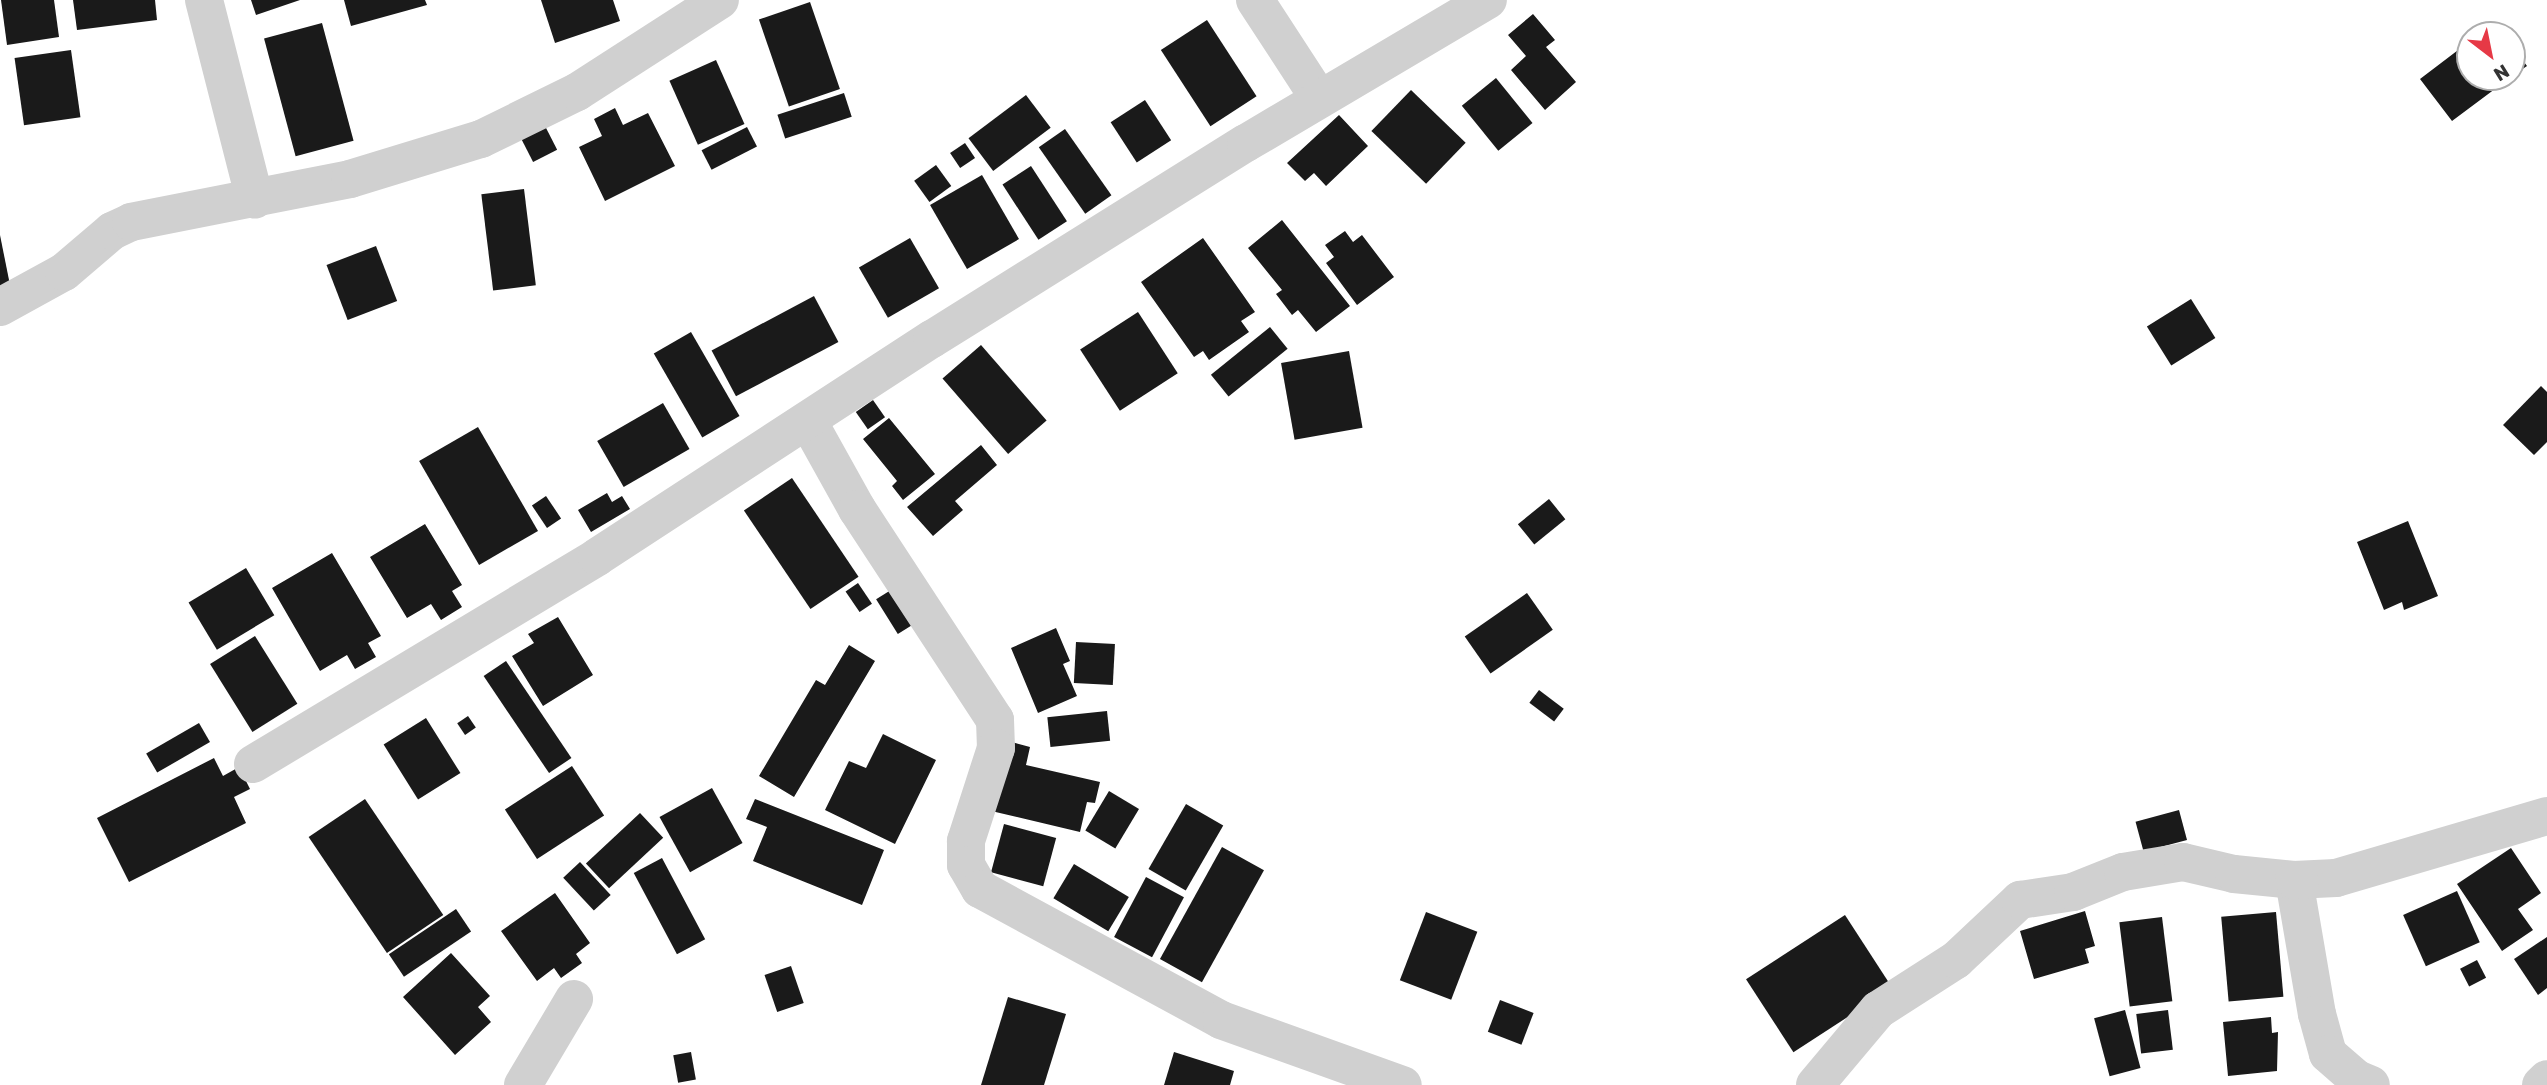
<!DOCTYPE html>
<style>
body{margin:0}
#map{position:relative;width:2547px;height:1085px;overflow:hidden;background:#fff;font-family:Rubik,sans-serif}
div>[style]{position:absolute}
.building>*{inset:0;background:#1a1a1a;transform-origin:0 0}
.minor>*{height:38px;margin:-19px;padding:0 19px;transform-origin:19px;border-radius:19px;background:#d0d0d0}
span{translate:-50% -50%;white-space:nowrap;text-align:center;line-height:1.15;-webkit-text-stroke:7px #fff;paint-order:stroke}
.north{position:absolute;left:2456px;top:21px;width:70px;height:70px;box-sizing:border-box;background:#fff;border:2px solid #adadad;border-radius:50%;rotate:148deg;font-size:19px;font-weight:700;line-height:28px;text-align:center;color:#333}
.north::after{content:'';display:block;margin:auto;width:24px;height:32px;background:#e63946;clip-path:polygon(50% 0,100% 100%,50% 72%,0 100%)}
</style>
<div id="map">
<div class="building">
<div style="clip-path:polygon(1px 0,54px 0,59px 37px,7px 45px)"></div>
<div style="clip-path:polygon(73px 0,155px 0,157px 20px,77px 30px)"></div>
<div style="clip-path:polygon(251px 0,300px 0,256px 15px)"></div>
<div style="clip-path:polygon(344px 0,425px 0,427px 5px,351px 26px)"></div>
<div style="clip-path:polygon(541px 0,613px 0,620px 21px,555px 43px)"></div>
<div style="left:810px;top:2px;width:92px;height:54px;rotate:71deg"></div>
<div style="clip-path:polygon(1533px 14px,1555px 40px,1546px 47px,1576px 82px,1545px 110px,1511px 70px,1526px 56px,1508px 35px)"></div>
<div style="left:1207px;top:20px;width:91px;height:55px;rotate:57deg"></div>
<div style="left:322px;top:23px;width:122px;height:60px;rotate:75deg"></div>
<div style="clip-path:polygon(2494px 23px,2504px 35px,2478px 35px)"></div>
<div style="clip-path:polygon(2470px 41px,2470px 77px,2511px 77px,2452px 121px,2420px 79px)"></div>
<div style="clip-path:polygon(2512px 46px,2527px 66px,2512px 76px)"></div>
<div style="left:71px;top:50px;width:68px;height:57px;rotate:82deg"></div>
<div style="left:716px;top:60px;width:70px;height:51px;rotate:66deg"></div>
<div style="left:1496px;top:78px;width:58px;height:44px;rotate:51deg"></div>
<div style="left:1411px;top:90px;width:76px;height:57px;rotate:44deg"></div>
<div style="left:844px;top:93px;width:25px;height:70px;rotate:72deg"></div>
<div style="left:1026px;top:95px;width:41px;height:72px;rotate:53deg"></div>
<div style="left:1145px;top:100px;width:48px;height:41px;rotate:57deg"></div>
<div style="clip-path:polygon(615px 108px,623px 125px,648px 113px,675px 166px,605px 201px,579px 147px,602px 136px,594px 119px)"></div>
<div style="clip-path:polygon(1339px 115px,1368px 146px,1326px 186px,1314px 173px,1305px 181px,1287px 163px)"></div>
<div style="left:544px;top:124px;width:29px;height:27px;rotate:63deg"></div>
<div style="left:747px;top:127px;width:22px;height:51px;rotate:63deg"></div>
<div style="left:1065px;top:129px;width:81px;height:32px;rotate:55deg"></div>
<div style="left:965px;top:143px;width:18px;height:18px;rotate:56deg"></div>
<div style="left:936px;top:165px;width:26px;height:27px;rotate:54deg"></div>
<div style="left:1031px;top:166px;width:66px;height:34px;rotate:57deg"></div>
<div style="left:982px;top:175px;width:74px;height:60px;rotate:60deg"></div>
<div style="left:524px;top:189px;width:97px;height:43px;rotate:83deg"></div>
<div style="clip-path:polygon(1282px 220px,1350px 306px,1316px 332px,1298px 310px,1292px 315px,1276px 294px,1282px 290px,1248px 248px)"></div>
<div style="clip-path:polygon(1345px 231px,1353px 242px,1362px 235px,1394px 277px,1357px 305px,1326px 263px,1334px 257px,1325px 245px)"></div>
<div style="clip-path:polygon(0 235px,11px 290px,0 292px)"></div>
<div style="left:910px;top:238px;width:58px;height:59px;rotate:60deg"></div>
<div style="clip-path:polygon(1203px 238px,1255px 312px,1241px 321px,1249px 332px,1209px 360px,1203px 351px,1194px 357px,1141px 282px)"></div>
<div style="left:376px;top:246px;width:59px;height:53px;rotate:69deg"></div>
<div style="left:814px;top:296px;width:52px;height:116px;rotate:62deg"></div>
<div style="left:2191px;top:299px;width:46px;height:52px;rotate:58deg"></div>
<div style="left:1138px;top:312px;width:73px;height:69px;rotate:57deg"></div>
<div style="left:1270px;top:327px;width:28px;height:76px;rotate:51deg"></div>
<div style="left:691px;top:332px;width:97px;height:43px;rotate:60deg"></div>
<div style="left:981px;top:345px;width:100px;height:51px;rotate:49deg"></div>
<div style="left:1349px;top:351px;width:78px;height:69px;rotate:80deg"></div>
<div style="clip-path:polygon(2541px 386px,2547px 392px,2547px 442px,2534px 455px,2503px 425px)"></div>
<div style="left:873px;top:400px;width:21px;height:21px;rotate:55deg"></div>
<div style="left:663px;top:403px;width:53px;height:76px;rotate:60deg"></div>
<div style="clip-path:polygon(889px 418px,935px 474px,903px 500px,892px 486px,897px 481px,863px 439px)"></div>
<div style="left:478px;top:427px;width:120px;height:68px;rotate:60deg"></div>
<div style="clip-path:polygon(981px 445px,997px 465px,955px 501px,963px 510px,933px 536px,907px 507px)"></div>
<div style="left:792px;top:478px;width:119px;height:58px;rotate:56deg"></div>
<div style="clip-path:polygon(607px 493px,612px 502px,622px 496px,630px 509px,591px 532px,578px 510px)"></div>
<div style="left:546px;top:496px;width:27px;height:17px;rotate:56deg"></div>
<div style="left:1549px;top:499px;width:26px;height:40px;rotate:51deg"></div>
<div style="clip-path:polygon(2408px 521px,2438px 596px,2404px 610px,2402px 602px,2384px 610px,2357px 542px)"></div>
<div style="clip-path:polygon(425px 524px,462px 585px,452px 591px,462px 607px,441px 620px,431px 604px,407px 618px,370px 557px)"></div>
<div style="clip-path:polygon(332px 553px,381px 636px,368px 643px,376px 657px,355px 669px,347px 655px,320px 671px,272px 588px)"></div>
<div style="left:246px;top:568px;width:55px;height:67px;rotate:59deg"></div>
<div style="left:858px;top:583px;width:25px;height:15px;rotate:56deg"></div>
<div style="left:899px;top:585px;width:41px;height:27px;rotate:58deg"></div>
<div style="left:1527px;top:593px;width:45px;height:76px;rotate:55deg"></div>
<div style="clip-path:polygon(558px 617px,593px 675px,543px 706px,512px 656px,534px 643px,528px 634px)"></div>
<div style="clip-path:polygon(1056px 628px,1070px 661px,1063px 664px,1077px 696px,1038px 713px,1011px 648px)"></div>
<div style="left:255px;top:636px;width:80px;height:53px;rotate:58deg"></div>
<div style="left:1076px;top:642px;width:39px;height:41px;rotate:3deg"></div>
<div style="clip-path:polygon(849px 645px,875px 661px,794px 797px,759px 776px,816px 680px,825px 685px)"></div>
<div style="left:506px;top:661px;width:117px;height:27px;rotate:56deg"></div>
<div style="left:1539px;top:690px;width:31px;height:16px;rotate:37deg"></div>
<div style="left:1107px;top:711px;width:30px;height:60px;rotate:84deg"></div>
<div style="left:468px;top:716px;width:14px;height:13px;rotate:56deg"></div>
<div style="left:426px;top:718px;width:65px;height:50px;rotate:58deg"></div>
<div style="left:199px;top:723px;width:22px;height:61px;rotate:60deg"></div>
<div style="clip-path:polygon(883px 734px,936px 760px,895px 844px,825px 810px,849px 761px,866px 768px)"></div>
<div style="clip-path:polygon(1004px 740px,1030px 747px,1026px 765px,1100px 782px,1095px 803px,1087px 802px,1080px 832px,987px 810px)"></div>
<div style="clip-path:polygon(214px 758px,223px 776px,239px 767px,250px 789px,234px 797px,246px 823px,129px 882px,97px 818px)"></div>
<div style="left:572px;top:766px;width:59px;height:80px;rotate:57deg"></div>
<div style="left:712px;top:788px;width:63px;height:60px;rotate:61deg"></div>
<div style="left:1109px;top:791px;width:35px;height:46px;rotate:31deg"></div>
<div style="left:365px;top:799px;width:140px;height:68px;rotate:56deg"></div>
<div style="clip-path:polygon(755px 799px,884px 850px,862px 905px,753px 861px,767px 827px,746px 819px)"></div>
<div style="left:1186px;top:804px;width:43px;height:75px;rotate:30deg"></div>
<div style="left:2179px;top:810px;width:31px;height:45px;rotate:75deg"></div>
<div style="left:640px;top:813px;width:34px;height:74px;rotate:47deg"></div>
<div style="left:1004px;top:824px;width:54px;height:50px;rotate:15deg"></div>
<div style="left:1222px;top:847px;width:48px;height:128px;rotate:29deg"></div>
<div style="clip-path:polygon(2511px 848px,2541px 893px,2518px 909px,2533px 930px,2502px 951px,2457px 884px)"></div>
<div style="left:662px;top:858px;width:92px;height:32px;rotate:62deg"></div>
<div style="left:580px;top:862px;width:45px;height:23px;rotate:47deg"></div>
<div style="left:1074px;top:864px;width:64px;height:40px;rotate:31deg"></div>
<div style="left:1146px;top:877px;width:43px;height:68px;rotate:28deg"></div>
<div style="left:2457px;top:891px;width:56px;height:59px;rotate:66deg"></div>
<div style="clip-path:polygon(555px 893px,590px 943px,576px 954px,582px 963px,561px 978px,554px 968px,537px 981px,501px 931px)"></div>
<div style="left:456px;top:909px;width:27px;height:81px;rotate:56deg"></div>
<div style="clip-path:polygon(2085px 911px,2095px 946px,2085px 949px,2089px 963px,2034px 979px,2020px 931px)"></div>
<div style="left:1426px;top:912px;width:55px;height:73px;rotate:21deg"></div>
<div style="left:2276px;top:912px;width:85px;height:55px;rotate:85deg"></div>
<div style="left:1845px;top:915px;width:87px;height:118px;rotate:57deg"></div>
<div style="left:2162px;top:917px;width:85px;height:43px;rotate:83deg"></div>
<div style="clip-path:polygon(2547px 937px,2547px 988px,2538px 995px,2514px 959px)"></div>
<div style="clip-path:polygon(451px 953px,490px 996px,478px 1007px,491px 1022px,455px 1055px,403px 997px)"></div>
<div style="left:2477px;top:960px;width:20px;height:19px;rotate:63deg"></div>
<div style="left:791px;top:966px;width:39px;height:28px;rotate:71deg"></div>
<div style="clip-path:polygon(1008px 997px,1066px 1014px,1044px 1085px,981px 1085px)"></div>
<div style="left:1500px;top:1000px;width:36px;height:34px;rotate:21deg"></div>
<div style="left:2125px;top:1010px;width:60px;height:32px;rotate:75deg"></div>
<div style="left:2168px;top:1010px;width:40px;height:32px;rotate:83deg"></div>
<div style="clip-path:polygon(2271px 1017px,2272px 1033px,2278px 1032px,2277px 1071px,2228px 1076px,2223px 1022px)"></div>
<div style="left:691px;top:1052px;width:28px;height:18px;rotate:80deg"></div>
<div style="clip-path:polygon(1174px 1052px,1234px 1071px,1230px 1085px,1164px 1085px)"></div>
</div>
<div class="minor">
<div style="left:204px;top:0;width:206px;rotate:75.7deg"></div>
<div style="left:1255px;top:0;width:117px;rotate:56.9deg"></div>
<div style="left:0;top:307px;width:73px;rotate:-28.7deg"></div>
<div style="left:64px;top:272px;width:63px;rotate:-40.5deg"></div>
<div style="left:112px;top:231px;width:21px;rotate:-25deg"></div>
<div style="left:131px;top:222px;width:223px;rotate:-11.1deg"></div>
<div style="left:350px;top:179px;width:137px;rotate:-17deg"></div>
<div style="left:481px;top:139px;width:107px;rotate:-26.1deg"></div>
<div style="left:577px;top:92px;width:170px;rotate:-32.8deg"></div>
<div style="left:808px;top:421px;width:101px;rotate:60.9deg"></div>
<div style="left:857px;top:509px;width:252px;rotate:56.8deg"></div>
<div style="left:995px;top:720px;width:28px;rotate:88deg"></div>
<div style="left:996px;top:748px;width:98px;rotate:107.9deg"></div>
<div style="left:966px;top:841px;width:24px;rotate:90deg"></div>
<div style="left:966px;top:865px;width:28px;rotate:60deg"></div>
<div style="left:980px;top:889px;width:274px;rotate:28.5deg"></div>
<div style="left:1221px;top:1020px;width:193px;rotate:19.7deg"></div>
<div style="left:253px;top:764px;width:401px;rotate:-31deg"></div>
<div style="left:597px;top:557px;width:400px;rotate:-33.1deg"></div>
<div style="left:932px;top:339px;width:370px;rotate:-32deg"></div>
<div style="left:1246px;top:143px;width:281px;rotate:-30.6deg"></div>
<div style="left:2294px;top:880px;width:136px;rotate:80.3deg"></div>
<div style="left:2317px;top:1014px;width:41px;rotate:74.6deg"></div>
<div style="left:2328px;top:1054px;width:38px;rotate:41deg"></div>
<div style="left:2357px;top:1079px;width:15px;rotate:23deg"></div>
<div style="left:523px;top:1085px;width:100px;rotate:-59.3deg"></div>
<div style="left:1815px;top:1085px;width:98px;rotate:-50deg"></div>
<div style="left:1878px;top:1010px;width:93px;rotate:-32.7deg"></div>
<div style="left:1956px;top:960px;width:88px;rotate:-43.2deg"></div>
<div style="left:2020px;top:900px;width:54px;rotate:-8.6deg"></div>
<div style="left:2073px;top:892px;width:54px;rotate:-21.8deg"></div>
<div style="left:2123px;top:872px;width:61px;rotate:-9.5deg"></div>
<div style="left:2183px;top:862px;width:52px;rotate:13.2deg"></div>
<div style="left:2234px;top:874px;width:60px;rotate:5.7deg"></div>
<div style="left:2294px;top:880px;width:42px;rotate:-2.7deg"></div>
<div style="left:2336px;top:878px;width:220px;rotate:-16.4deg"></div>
<div style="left:2541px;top:1085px;width:8px;rotate:-45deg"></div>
</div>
<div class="north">N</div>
</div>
